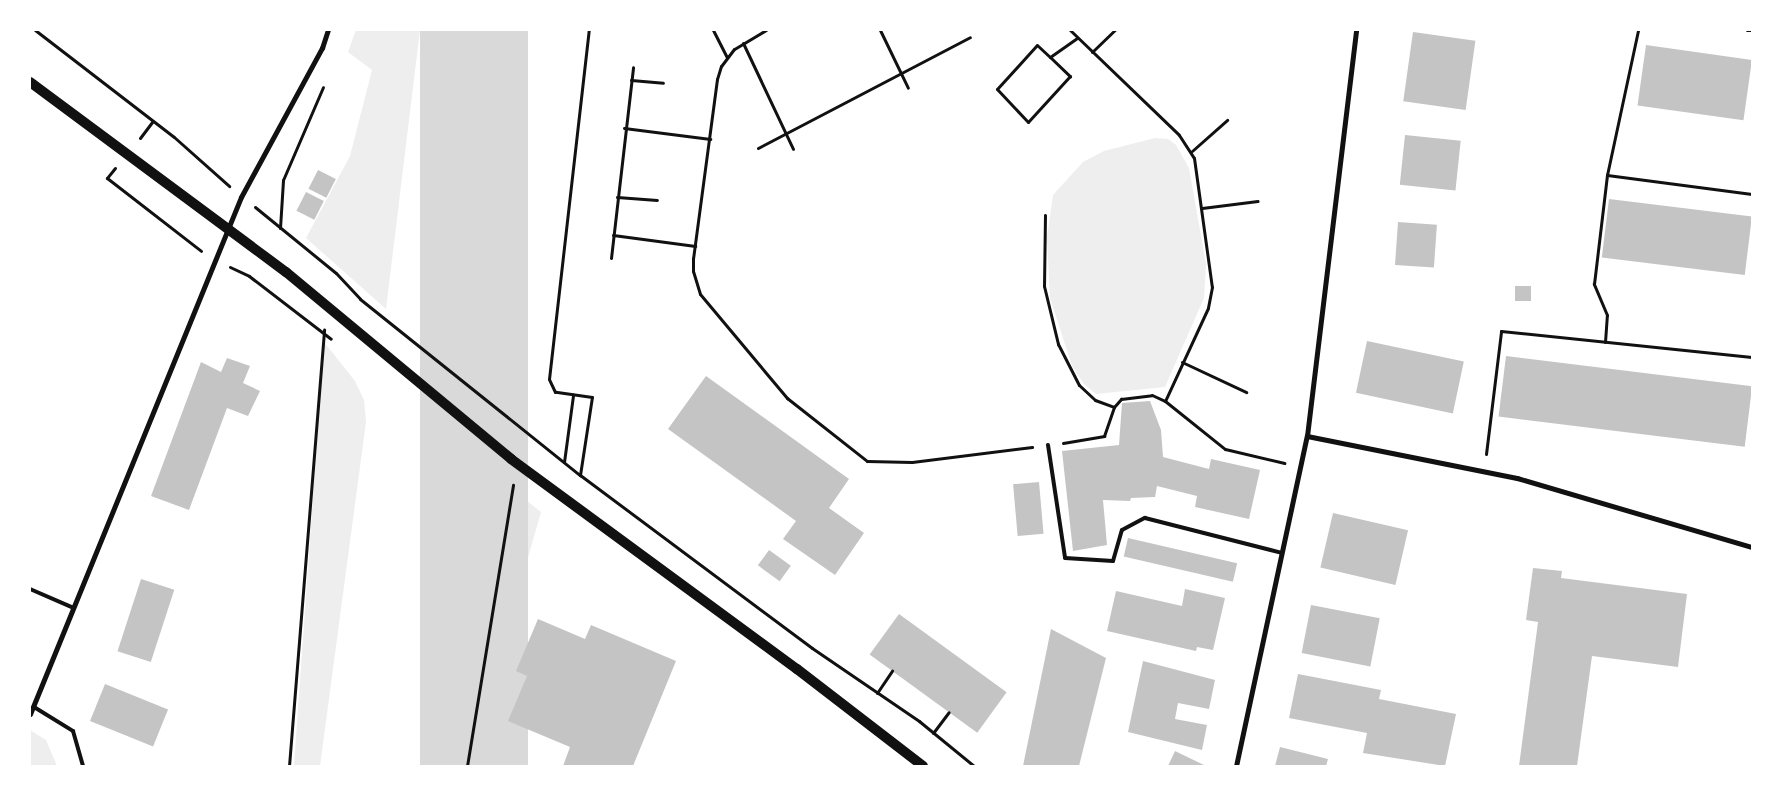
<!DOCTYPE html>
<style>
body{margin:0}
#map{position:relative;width:1782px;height:796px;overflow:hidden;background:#fff;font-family:Montserrat,sans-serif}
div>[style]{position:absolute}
.green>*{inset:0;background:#eee}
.water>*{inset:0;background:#d9d9d9;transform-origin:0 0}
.building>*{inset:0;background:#c4c4c4;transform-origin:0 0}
.path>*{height:3px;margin:-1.5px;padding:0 1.5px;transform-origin:1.5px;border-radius:1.5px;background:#111}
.service>*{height:4px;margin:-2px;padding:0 2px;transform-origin:2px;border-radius:2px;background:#111}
.minor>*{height:5px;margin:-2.5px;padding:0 2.5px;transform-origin:2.5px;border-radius:2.5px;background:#111}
.secondary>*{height:10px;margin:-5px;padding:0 5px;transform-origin:5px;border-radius:5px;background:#111}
span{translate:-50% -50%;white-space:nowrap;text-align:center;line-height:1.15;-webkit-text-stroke:5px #fff;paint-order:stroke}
.frame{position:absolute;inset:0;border:31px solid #fff;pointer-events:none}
</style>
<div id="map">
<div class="green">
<div style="clip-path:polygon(356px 30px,420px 30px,386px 309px,306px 238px,350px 156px,372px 70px,348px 52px)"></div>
<div style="clip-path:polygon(1155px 138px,1168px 139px,1176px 145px,1189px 168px,1206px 264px,1204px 298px,1165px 387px,1096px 394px,1084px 384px,1072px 366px,1050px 298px,1047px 237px,1053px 195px,1083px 162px,1104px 151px)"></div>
<div style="clip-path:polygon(324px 342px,355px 381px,364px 400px,366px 422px,320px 766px,294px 766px)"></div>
<div style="clip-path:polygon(477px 462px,541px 512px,519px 589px,502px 593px,477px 766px,445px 766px)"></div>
<div style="clip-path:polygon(30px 730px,46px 740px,57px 766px,30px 766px)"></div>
</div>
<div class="water">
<div style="left:420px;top:30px;width:108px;height:741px"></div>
</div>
<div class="building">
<div style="left:1413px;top:32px;width:63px;height:70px;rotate:8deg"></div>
<div style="left:1646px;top:45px;width:107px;height:61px;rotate:8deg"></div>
<div style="left:1405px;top:135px;width:56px;height:50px;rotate:6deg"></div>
<div style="left:318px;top:170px;width:20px;height:21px;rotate:27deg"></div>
<div style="left:306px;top:192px;width:20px;height:21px;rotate:27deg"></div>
<div style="left:1609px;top:199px;width:144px;height:59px;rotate:7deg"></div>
<div style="left:1398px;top:222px;width:39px;height:43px;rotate:4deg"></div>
<div style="left:1515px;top:286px;width:16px;height:15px"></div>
<div style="left:1367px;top:341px;width:99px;height:53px;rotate:12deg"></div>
<div style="left:1506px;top:356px;width:248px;height:61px;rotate:7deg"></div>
<div style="clip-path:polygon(227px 358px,250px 366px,243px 383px,260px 391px,248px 416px,227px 408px,189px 510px,151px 496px,201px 362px,221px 372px)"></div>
<div style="clip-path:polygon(706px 376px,849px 479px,829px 508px,864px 533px,835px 575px,783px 539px,796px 521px,668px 429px)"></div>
<div style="clip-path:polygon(1150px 401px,1161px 430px,1163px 457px,1209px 469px,1211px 459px,1260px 470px,1249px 519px,1195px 507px,1197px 496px,1157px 486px,1155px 497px,1131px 498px,1130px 501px,1103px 500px,1107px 545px,1073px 551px,1062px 451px,1119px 445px,1122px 403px)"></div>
<div style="left:1039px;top:482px;width:52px;height:26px;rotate:85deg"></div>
<div style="left:1333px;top:513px;width:77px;height:56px;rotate:13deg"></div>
<div style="left:1128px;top:538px;width:112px;height:19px;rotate:13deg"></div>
<div style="left:769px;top:550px;width:27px;height:19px;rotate:36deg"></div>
<div style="clip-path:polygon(1533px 568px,1562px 571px,1561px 578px,1687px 594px,1678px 667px,1592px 656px,1577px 766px,1519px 766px,1538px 622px,1526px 620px)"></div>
<div style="left:141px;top:579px;width:35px;height:76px;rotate:18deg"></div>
<div style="clip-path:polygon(1185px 589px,1225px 598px,1213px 650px,1197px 647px,1196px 651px,1107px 631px,1116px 591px,1182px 606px)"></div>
<div style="left:1311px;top:605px;width:70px;height:49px;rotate:11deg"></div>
<div style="left:899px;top:614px;width:133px;height:50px;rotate:36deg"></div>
<div style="clip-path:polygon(538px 619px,585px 639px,591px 625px,676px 661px,633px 766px,563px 766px,570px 747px,508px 721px,527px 676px,516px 671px)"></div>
<div style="clip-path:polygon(1051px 629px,1106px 658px,1079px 766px,1023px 766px)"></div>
<div style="clip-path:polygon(1143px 661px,1215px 680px,1209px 709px,1178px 703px,1175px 719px,1207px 725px,1202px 750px,1128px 732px)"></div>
<div style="clip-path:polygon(1298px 674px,1381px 690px,1379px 699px,1456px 714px,1445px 766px,1363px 753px,1367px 733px,1289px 718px)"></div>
<div style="left:105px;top:684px;width:68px;height:40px;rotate:22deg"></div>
<div style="clip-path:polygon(1280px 747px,1328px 759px,1326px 766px,1275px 766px)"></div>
<div style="clip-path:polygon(1175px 751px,1206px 766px,1168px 766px)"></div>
</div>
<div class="path">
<div style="left:35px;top:30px;width:175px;rotate:37.6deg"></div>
<div style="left:174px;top:137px;width:74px;rotate:41.7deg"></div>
<div style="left:713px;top:30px;width:30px;rotate:63deg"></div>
<div style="left:766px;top:30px;width:37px;rotate:149deg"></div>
<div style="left:734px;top:49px;width:21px;rotate:127deg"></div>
<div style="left:721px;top:66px;width:14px;rotate:107deg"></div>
<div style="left:717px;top:79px;width:181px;rotate:97.6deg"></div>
<div style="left:693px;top:258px;width:13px;rotate:90deg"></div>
<div style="left:693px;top:271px;width:24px;rotate:73deg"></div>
<div style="left:700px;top:294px;width:136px;rotate:50.1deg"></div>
<div style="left:787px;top:398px;width:102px;rotate:38.2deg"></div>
<div style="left:867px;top:461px;width:45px;rotate:1.3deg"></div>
<div style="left:912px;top:462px;width:121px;rotate:-7.1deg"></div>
<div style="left:880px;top:30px;width:64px;rotate:64.2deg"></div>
<div style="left:1070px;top:30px;width:151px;rotate:43.9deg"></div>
<div style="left:1179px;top:135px;width:27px;rotate:57deg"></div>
<div style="left:1194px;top:158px;width:130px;rotate:82.1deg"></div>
<div style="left:1212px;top:287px;width:21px;rotate:101deg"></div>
<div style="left:1208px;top:308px;width:102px;rotate:114.8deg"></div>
<div style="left:1747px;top:30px;width:5px"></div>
<div style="left:743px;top:43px;width:117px;rotate:64.7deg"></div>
<div style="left:1092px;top:52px;width:32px;rotate:-44deg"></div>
<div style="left:1050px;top:57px;width:28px;rotate:44deg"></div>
<div style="left:1070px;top:76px;width:62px;rotate:132.4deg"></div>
<div style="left:1028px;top:122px;width:45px;rotate:-133.2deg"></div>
<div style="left:997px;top:89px;width:59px;rotate:-47.7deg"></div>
<div style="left:1037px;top:45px;width:18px;rotate:43deg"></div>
<div style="left:1050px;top:57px;width:33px;rotate:-35deg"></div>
<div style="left:631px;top:80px;width:32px;rotate:5deg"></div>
<div style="left:624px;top:128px;width:87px;rotate:7.3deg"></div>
<div style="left:140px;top:138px;width:21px;rotate:-53deg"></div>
<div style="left:758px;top:148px;width:239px;rotate:-27.6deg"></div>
<div style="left:1192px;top:151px;width:47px;rotate:-41.5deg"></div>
<div style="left:115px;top:168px;width:13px;rotate:129deg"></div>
<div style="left:107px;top:178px;width:119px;rotate:37.8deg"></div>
<div style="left:1607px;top:175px;width:146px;rotate:7.5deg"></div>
<div style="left:617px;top:197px;width:40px;rotate:4.3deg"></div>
<div style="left:255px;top:207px;width:104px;rotate:39.2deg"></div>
<div style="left:336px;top:273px;width:35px;rotate:47deg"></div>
<div style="left:360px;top:299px;width:282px;rotate:38.7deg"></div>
<div style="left:580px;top:475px;width:289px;rotate:36.7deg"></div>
<div style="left:812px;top:648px;width:130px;rotate:34.3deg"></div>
<div style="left:919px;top:721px;width:71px;rotate:39.3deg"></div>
<div style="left:1202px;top:208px;width:56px;rotate:-7.1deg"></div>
<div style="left:1045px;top:215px;width:71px;rotate:90.8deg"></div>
<div style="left:1044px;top:286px;width:60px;rotate:76.4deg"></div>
<div style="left:1058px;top:344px;width:46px;rotate:62.9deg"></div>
<div style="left:1079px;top:385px;width:22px;rotate:43deg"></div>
<div style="left:1095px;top:400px;width:20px;rotate:20deg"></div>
<div style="left:280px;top:228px;width:48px;rotate:-86.4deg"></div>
<div style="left:283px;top:180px;width:101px;rotate:-66.7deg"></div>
<div style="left:613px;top:235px;width:83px;rotate:7.6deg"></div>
<div style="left:611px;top:258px;width:192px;rotate:-83.4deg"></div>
<div style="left:230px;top:267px;width:21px;rotate:25deg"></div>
<div style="left:249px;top:276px;width:103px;rotate:37.5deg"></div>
<div style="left:1605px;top:342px;width:27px;rotate:-86deg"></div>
<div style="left:1607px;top:315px;width:34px;rotate:-113deg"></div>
<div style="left:1594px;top:284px;width:110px;rotate:-83.2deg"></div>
<div style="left:1607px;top:175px;width:148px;rotate:-77.9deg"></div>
<div style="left:1182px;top:362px;width:71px;rotate:25.1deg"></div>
<div style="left:1063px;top:443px;width:42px;rotate:-9.7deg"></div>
<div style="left:1104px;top:436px;width:31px;rotate:-71deg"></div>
<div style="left:1114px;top:407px;width:11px;rotate:-49deg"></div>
<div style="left:1121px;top:399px;width:31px;rotate:-7deg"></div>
<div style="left:1152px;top:395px;width:14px;rotate:25deg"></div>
<div style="left:1165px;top:401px;width:77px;rotate:38.7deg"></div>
<div style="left:1225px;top:449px;width:61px;rotate:13.3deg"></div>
<div style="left:1486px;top:454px;width:124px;rotate:-83deg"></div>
<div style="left:1501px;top:331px;width:252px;rotate:5.9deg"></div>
<div style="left:564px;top:462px;width:68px;rotate:-82.3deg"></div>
<div style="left:580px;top:475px;width:79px;rotate:-81.3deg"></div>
<div style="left:592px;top:397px;width:37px;rotate:-172deg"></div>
<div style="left:555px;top:392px;width:14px;rotate:-115deg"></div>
<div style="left:549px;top:379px;width:351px;rotate:-83.5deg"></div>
<div style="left:877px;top:693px;width:27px;rotate:-56deg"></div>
<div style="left:933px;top:733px;width:26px;rotate:-53deg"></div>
<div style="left:289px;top:766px;width:438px;rotate:-85.4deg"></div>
<div style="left:467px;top:766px;width:285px;rotate:-80.7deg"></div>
</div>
<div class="service">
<div style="left:1048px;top:445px;width:114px;rotate:81.4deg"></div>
<div style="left:1065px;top:558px;width:48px;rotate:3.6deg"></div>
<div style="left:1113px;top:561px;width:32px;rotate:-74deg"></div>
<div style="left:1122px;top:530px;width:26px;rotate:-28deg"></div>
<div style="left:1145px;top:518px;width:141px;rotate:14.3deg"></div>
<div style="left:30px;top:589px;width:48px;rotate:23.4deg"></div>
<div style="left:34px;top:707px;width:46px;rotate:31.6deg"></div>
<div style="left:73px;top:731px;width:36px;rotate:74deg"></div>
</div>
<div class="minor">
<div style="left:1307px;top:436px;width:214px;rotate:11.3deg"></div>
<div style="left:1517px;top:478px;width:245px;rotate:16.4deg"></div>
<div style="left:30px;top:714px;width:558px;rotate:-67.8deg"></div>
<div style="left:241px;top:197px;width:170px;rotate:-61.5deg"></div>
<div style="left:322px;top:48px;width:19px;rotate:-72deg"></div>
<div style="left:1236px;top:766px;width:338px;rotate:-77.9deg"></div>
<div style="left:1307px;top:436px;width:409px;rotate:-83.1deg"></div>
</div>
<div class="secondary">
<div style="left:30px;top:82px;width:319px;rotate:36.6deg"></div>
<div style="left:286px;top:272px;width:293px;rotate:39.7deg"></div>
<div style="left:511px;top:459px;width:355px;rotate:36.3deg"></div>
<div style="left:797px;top:669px;width:159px;rotate:37.6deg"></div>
</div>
<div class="frame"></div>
</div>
